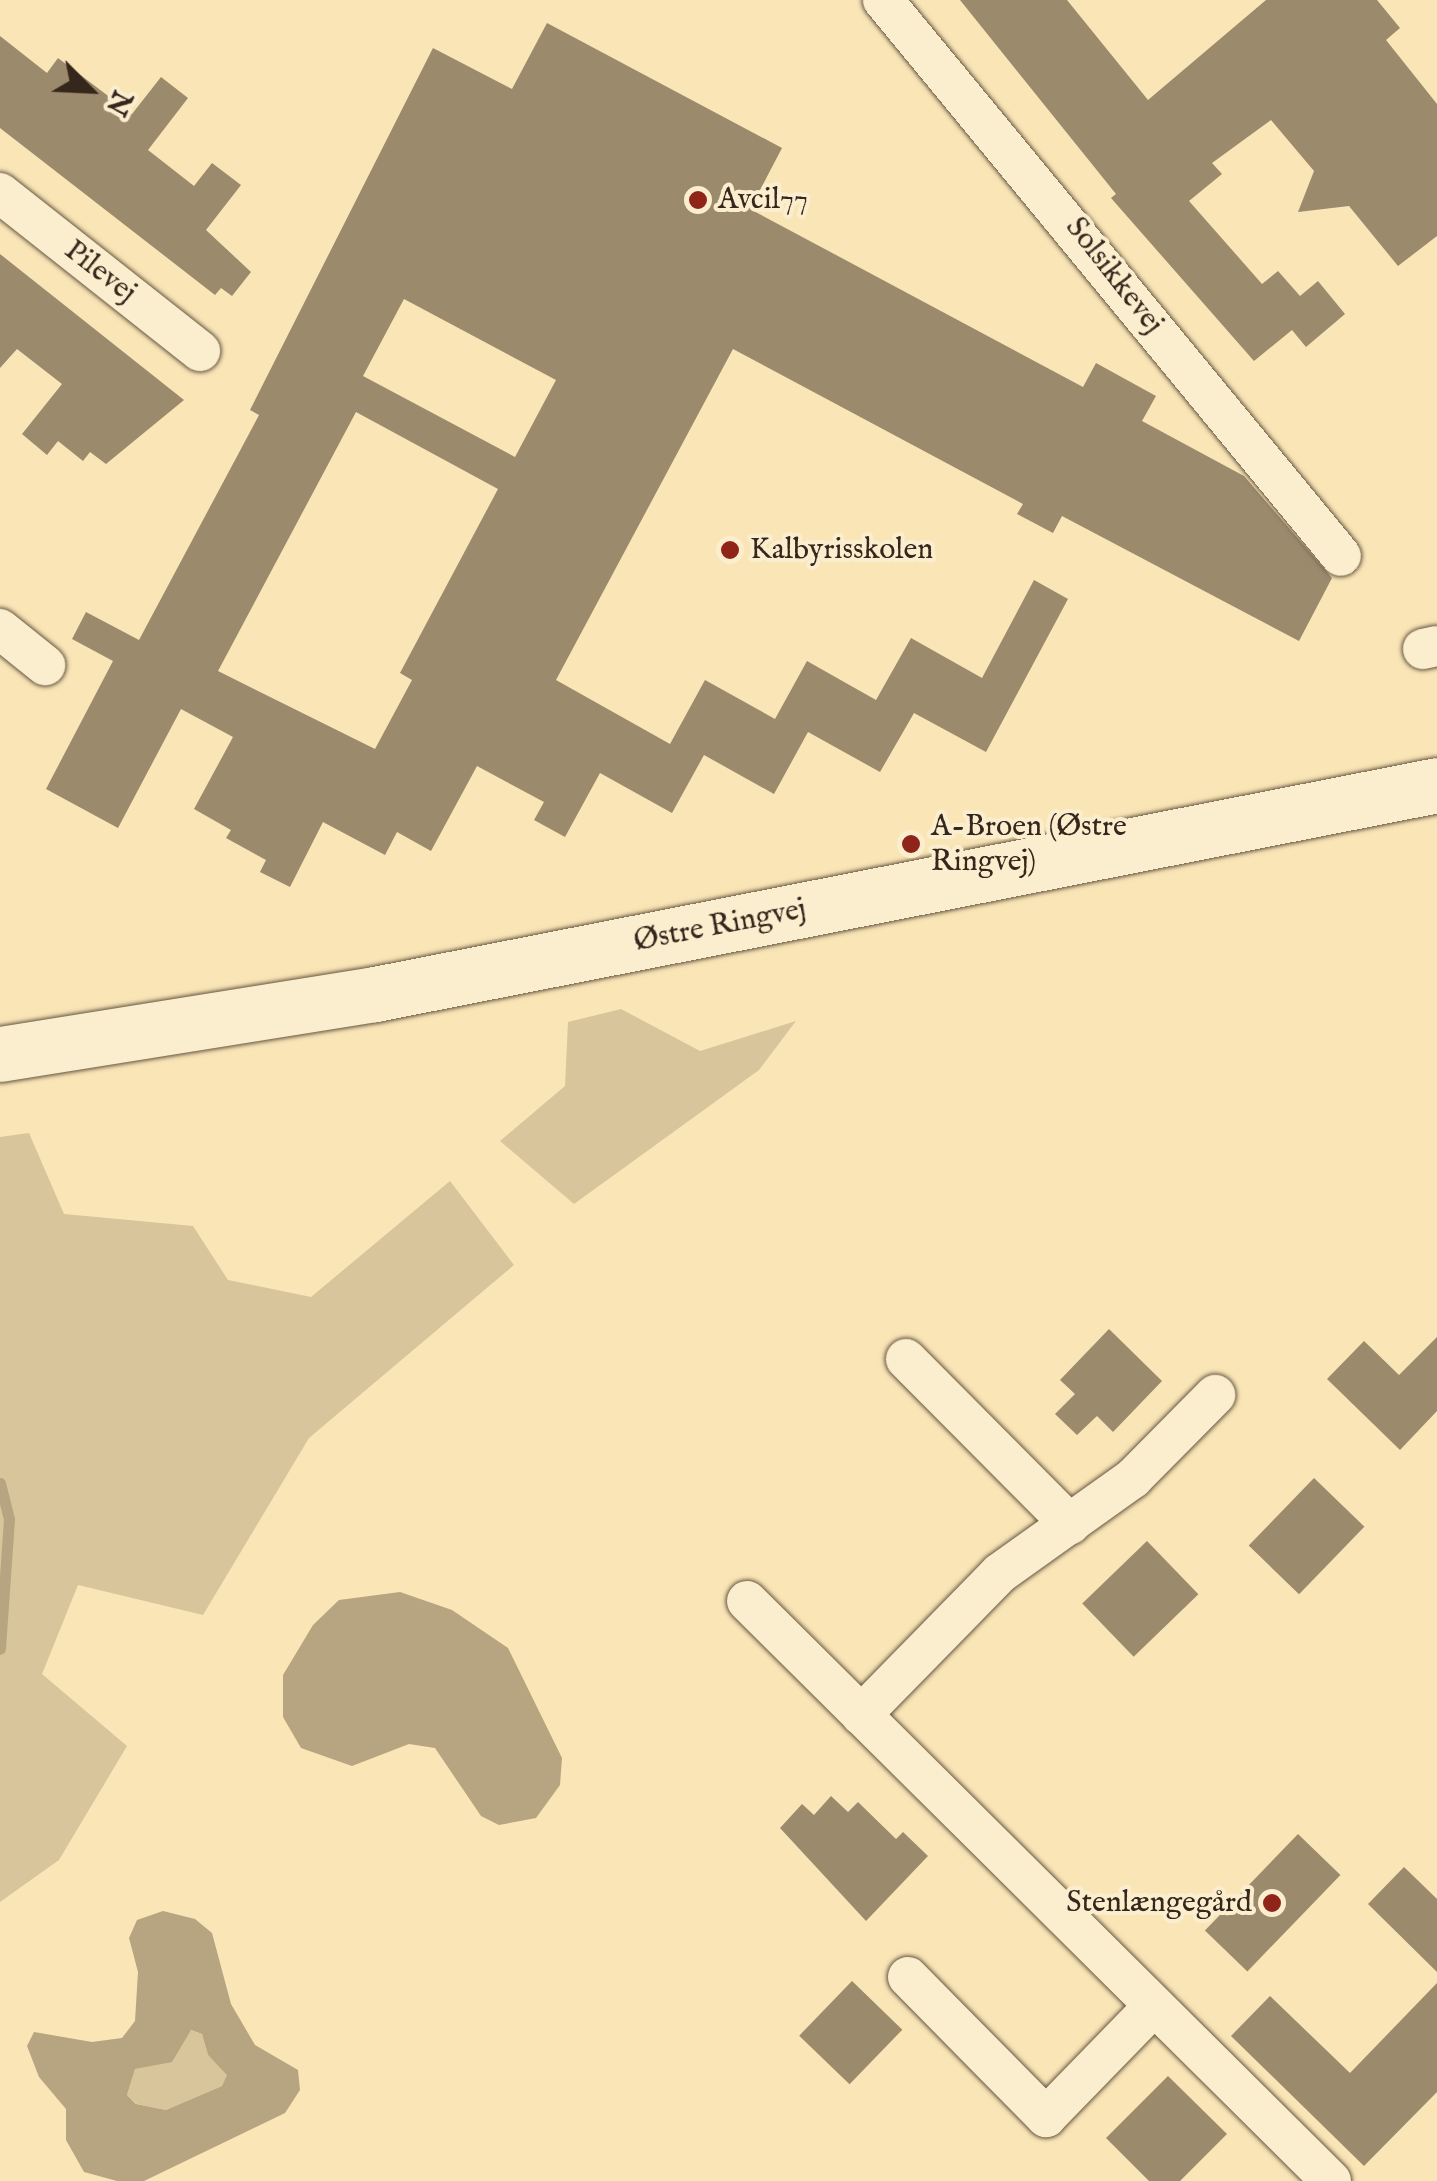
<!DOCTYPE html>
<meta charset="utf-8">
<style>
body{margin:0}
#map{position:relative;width:1437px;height:2181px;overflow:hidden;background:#f9e5b5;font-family:"IM FELL English",serif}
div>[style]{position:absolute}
.green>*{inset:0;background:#d8c59b}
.water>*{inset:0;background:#b7a481}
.stream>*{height:11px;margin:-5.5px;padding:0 5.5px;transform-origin:5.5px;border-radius:5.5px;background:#b7a481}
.building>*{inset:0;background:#9b8a6c;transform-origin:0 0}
.roads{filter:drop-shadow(0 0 2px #675643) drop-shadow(0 0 2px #675643)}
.street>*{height:40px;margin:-20px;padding:0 20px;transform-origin:20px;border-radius:20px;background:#fbeecf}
.secondary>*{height:55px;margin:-27.5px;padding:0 27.5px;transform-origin:27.5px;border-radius:27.5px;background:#fbeecf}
.dots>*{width:28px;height:28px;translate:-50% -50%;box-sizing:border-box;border:5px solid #fbeecf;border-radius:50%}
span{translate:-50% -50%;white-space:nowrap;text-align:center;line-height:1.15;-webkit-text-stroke:8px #fbeecf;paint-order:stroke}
.poi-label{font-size:30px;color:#36271d}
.left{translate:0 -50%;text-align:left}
.right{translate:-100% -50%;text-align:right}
.street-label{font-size:30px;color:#36271d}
.north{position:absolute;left:40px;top:40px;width:100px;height:100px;-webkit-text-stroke:8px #fbeecf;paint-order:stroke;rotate:114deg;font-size:28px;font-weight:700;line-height:40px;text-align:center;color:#36271d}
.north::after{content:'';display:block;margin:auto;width:35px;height:45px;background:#36271d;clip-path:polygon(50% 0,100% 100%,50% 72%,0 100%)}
</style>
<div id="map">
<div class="green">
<div style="clip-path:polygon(621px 1009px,700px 1051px,796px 1021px,759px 1070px,574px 1204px,500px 1141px,565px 1086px,568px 1022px)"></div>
<div style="clip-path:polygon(29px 1133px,64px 1214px,193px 1226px,228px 1280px,311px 1297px,450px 1181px,514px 1265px,309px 1438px,203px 1615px,78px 1585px,42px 1674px,127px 1746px,59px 1860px,0 1902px,0 1137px)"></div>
<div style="clip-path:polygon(190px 2030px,202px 2034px,208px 2055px,228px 2075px,222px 2086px,166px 2110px,137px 2104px,127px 2095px,135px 2069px,172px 2061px)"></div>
</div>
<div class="water">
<div style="clip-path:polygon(400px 1592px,452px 1610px,508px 1648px,562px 1758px,560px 1785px,536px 1818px,499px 1825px,481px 1816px,435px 1748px,409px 1744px,352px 1766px,301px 1748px,283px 1717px,283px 1675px,313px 1625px,339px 1600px)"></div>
<div style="clip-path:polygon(evenodd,163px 1911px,195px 1919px,212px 1933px,231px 2004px,255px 2045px,298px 2070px,300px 2090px,285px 2113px,144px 2181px,117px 2181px,84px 2172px,66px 2140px,66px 2109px,39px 2077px,27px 2046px,34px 2032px,92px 2042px,122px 2038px,135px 2021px,138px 1972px,129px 1938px,137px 1920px,163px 1911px,191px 2030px,202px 2034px,208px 2055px,227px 2075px,222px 2086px,166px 2110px,136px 2104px,127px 2095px,135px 2069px,172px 2062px,191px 2030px)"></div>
</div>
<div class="stream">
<div style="left:0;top:1483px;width:37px;rotate:76deg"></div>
<div style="left:9px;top:1519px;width:130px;rotate:94deg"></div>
</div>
<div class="building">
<div style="clip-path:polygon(960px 0,1067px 0,1148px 100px,1266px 0,1377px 0,1400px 28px,1386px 40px,1437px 104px,1437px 236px,1398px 266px,1349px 206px,1298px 212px,1314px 171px,1271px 120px,1212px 163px,1222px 174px,1189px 201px,1262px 284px,1278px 271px,1300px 296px,1318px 281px,1345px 314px,1306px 347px,1292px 330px,1254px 361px,1111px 198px,1116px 194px)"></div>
<div style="clip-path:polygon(evenodd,547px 23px,782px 148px,750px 209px,1083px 387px,1096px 363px,1156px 396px,1142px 421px,1244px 476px,1332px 578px,1299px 641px,1062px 516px,1053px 533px,1017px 514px,1023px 504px,733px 349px,556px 680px,670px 744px,705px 680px,775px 719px,807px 661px,876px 700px,911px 638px,982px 678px,1034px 580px,1068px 599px,986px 752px,914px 713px,880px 772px,808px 732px,774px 794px,704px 755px,672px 813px,600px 773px,565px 837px,534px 820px,544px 802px,477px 766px,431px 851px,397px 832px,385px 855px,323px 822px,290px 887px,260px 872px,266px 860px,226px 838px,231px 830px,194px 809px,233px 737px,181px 709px,118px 828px,46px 789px,113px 661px,72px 639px,86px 612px,139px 640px,259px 415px,250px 410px,433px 48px,512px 89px,547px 23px,404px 299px,556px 380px,515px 457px,363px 376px,404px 299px,547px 23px,356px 412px,498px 489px,400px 673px,412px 680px,375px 749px,218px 671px,356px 412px)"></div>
<div style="clip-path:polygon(0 36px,47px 73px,58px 58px,132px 114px,161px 77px,188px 98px,148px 150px,194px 186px,212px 163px,241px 185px,206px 230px,251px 272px,232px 296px,221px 288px,215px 295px,0 128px)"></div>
<div style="clip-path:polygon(0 254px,184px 400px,106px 464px,90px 452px,83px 461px,58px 441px,47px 455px,22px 434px,62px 384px,17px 349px,0 368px)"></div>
<div style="clip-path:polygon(1109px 1329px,1162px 1381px,1113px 1432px,1097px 1416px,1077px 1435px,1055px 1414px,1075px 1394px,1060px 1380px)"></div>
<div style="clip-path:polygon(1437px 1337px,1437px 1411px,1400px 1450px,1327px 1379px,1364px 1341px,1399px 1375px)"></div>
<div style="left:1314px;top:1478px;width:70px;height:94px;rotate:44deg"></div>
<div style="left:1147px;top:1541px;width:74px;height:90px;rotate:46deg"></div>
<div style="clip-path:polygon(831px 1796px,848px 1812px,858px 1802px,896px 1839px,903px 1832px,928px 1856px,866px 1921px,780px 1828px,802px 1804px,814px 1815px)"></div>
<div style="left:1298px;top:1834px;width:59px;height:134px;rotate:44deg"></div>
<div style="clip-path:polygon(1404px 1867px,1437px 1899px,1437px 1972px,1368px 1904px)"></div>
<div style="left:852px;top:1981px;width:70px;height:76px;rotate:44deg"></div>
<div style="clip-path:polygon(1437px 1983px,1437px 2092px,1364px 2166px,1231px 2036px,1270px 1996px,1350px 2073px)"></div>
<div style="clip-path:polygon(1168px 2076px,1227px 2134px,1180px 2181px,1149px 2181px,1106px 2138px)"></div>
</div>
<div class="roads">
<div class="street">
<div style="left:883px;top:0;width:720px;rotate:50.52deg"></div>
<div style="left:0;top:193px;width:255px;rotate:38.3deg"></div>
<div style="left:0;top:629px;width:58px;rotate:38.7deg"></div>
<div style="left:1423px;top:649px;width:14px;rotate:-12deg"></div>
<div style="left:906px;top:1359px;width:233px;rotate:45.2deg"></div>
<div style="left:747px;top:1601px;width:823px;rotate:44.8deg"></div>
<div style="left:861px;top:1715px;width:199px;rotate:-45.6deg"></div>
<div style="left:1000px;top:1573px;width:163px;rotate:-35.5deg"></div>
<div style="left:1133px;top:1478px;width:117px;rotate:-45.3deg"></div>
<div style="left:908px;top:1977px;width:197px;rotate:45.4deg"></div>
<div style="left:1046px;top:2117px;width:153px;rotate:-45.8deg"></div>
</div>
<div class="secondary">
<div style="left:0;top:1054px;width:380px;rotate:-9.1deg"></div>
<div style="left:375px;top:994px;width:1082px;rotate:-11.13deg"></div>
</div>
</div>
<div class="dots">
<div style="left:698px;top:200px;background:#8f2418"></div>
<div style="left:730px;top:550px;background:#8f2418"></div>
<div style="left:911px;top:844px;background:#8f2418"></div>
<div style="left:1272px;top:1903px;background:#8f2418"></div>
</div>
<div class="poi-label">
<span class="left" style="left:718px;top:200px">Avcil77</span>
<span class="left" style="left:750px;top:550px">Kalbyrisskolen</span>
<span class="left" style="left:931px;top:844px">A-Broen (Østre<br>Ringvej)</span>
<span class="right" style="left:1252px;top:1903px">Stenlængegård</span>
</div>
<div class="street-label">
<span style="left:100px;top:272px;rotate:38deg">Pilevej</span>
<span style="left:1114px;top:276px;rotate:52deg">Solsikkevej</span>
<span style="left:720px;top:926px;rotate:-11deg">Østre Ringvej</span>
</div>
<div class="north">N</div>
</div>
